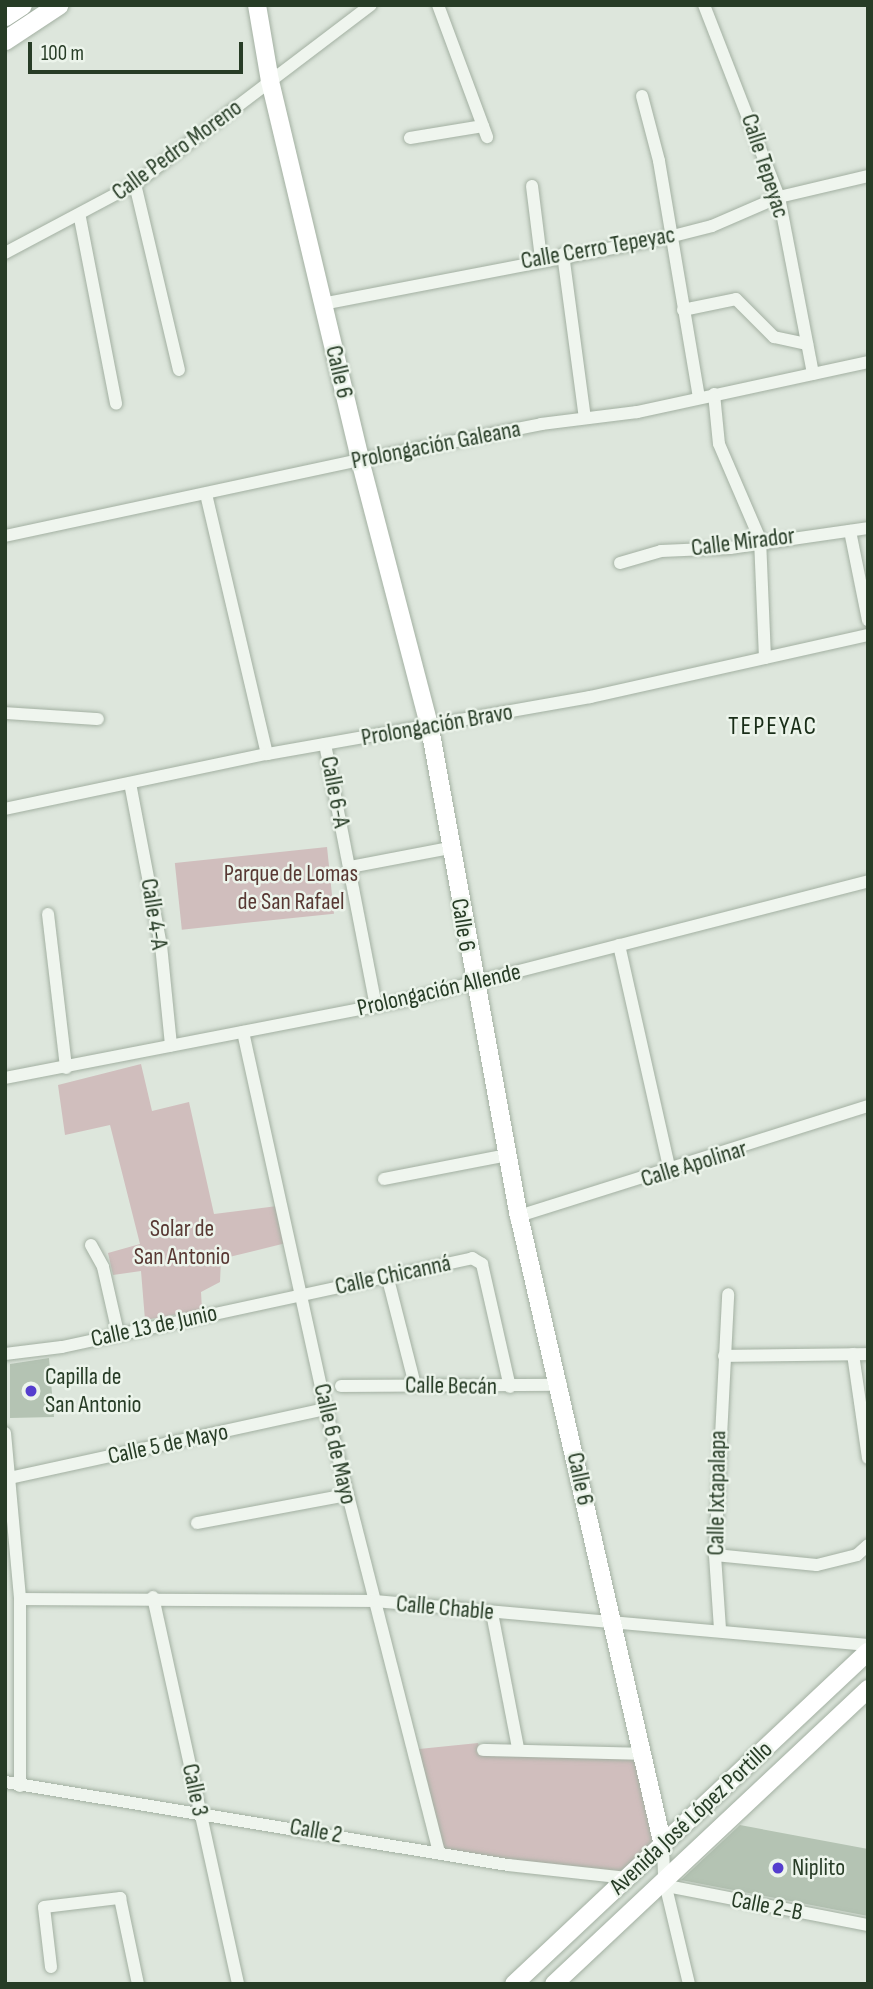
<!DOCTYPE html>
<meta charset="utf-8">
<style>
body{margin:0}
#map{position:relative;width:873px;height:1989px;overflow:hidden;background:#dde6dc;font-family:"Sofia Sans Condensed",sans-serif}
div>[style]{position:absolute}
.green>*{inset:0;background:#d0bebd;transform-origin:0 0}
.building>*{inset:0;background:#b4c3b3}
.roads{filter:drop-shadow(0 0 2px #a3b0a2) drop-shadow(0 0 2px #a3b0a2)}
.street>*{height:12px;margin:-6px;padding:0 6px;transform-origin:6px;border-radius:6px;background:#eff5ee}
.secondary>*{height:18px;margin:-9px;padding:0 9px;transform-origin:9px;border-radius:9px;background:#fff}
.primary>*{height:19px;margin:-9.5px;padding:0 9.5px;transform-origin:9.5px;border-radius:9.5px;background:#fff}
.dots>*{width:19px;height:19px;translate:-50% -50%;box-sizing:border-box;border:4px solid #ecf4eb;border-radius:50%}
span{translate:-50% -50%;white-space:nowrap;text-align:center;line-height:1.15;-webkit-text-stroke:5px #ecf4eb;paint-order:stroke}
.street-label{font-size:24px;color:#273c26}
.park-label{font-size:24px;color:#583833}
.poi-label{font-size:24px;color:#273c26}
.left{translate:0 -50%;text-align:left}
.neighbourhood-label{font-size:26px;color:#192d18;letter-spacing:2px}
.frame{position:absolute;inset:0;border:7px solid #273c26;pointer-events:none}
.scale{position:absolute;left:28px;top:42px;width:215px;height:32px;box-sizing:border-box;border:4px solid #273c26;border-top:0;padding-left:9px;font-size:21px;line-height:24px;white-space:nowrap;color:#273c26;-webkit-text-stroke:5px #ecf4eb;paint-order:stroke}
</style>
<div id="map">
<div class="green">
<div style="left:327px;top:847px;width:67px;height:153px;rotate:84deg"></div>
<div style="clip-path:polygon(141px 1064px,152px 1111px,189px 1102px,214px 1214px,277px 1206px,286px 1243px,221px 1259px,220px 1282px,201px 1292px,202px 1310px,145px 1320px,141px 1271px,113px 1275px,108px 1253px,140px 1244px,110px 1125px,65px 1135px,58px 1085px)"></div>
<div style="clip-path:polygon(478px 1743px,480px 1748px,641px 1754px,663px 1845px,627px 1878px,441px 1849px,419px 1749px)"></div>
</div>
<div class="building">
<div style="clip-path:polygon(49px 1358px,54px 1417px,10px 1418px,10px 1364px)"></div>
<div style="clip-path:polygon(740px 1825px,868px 1849px,868px 1916px,681px 1880px)"></div>
</div>
<div class="roads">
<div class="street">
<div style="left:438px;top:5px;width:141px;rotate:69.6deg"></div>
<div style="left:704px;top:5px;width:206px;rotate:68.7deg"></div>
<div style="left:779px;top:197px;width:180px;rotate:79.1deg"></div>
<div style="left:642px;top:96px;width:67px;rotate:75.3deg"></div>
<div style="left:659px;top:161px;width:240px;rotate:80.4deg"></div>
<div style="left:410px;top:138px;width:74px;rotate:-9.3deg"></div>
<div style="left:135px;top:184px;width:191px;rotate:76.7deg"></div>
<div style="left:532px;top:186px;width:73px;rotate:82.9deg"></div>
<div style="left:80px;top:218px;width:189px;rotate:79deg"></div>
<div style="left:5px;top:253px;width:147px;rotate:-28deg"></div>
<div style="left:135px;top:184px;width:296px;rotate:-37.2deg"></div>
<div style="left:563px;top:254px;width:165px;rotate:82.4deg"></div>
<div style="left:322px;top:304px;width:353px;rotate:-10.9deg"></div>
<div style="left:669px;top:237px;width:44px;rotate:-14.3deg"></div>
<div style="left:712px;top:226px;width:73px;rotate:-23.4deg"></div>
<div style="left:779px;top:197px;width:91px;rotate:-13.3deg"></div>
<div style="left:683px;top:310px;width:54px;rotate:-11.7deg"></div>
<div style="left:736px;top:299px;width:54px;rotate:45deg"></div>
<div style="left:774px;top:337px;width:34px;rotate:12deg"></div>
<div style="left:714px;top:394px;width:50px;rotate:84.3deg"></div>
<div style="left:719px;top:444px;width:103px;rotate:66.7deg"></div>
<div style="left:760px;top:539px;width:119px;rotate:87.6deg"></div>
<div style="left:206px;top:494px;width:267px;rotate:76.8deg"></div>
<div style="left:850px;top:531px;width:91px;rotate:78.6deg"></div>
<div style="left:5px;top:536px;width:363px;rotate:-12.1deg"></div>
<div style="left:360px;top:460px;width:185px;rotate:-11.2deg"></div>
<div style="left:541px;top:424px;width:97px;rotate:-7.1deg"></div>
<div style="left:637px;top:412px;width:236px;rotate:-12.2deg"></div>
<div style="left:620px;top:563px;width:43px;rotate:-16.3deg"></div>
<div style="left:661px;top:551px;width:69px;rotate:-2.5deg"></div>
<div style="left:730px;top:548px;width:139px;rotate:-8.2deg"></div>
<div style="left:5px;top:713px;width:93px;rotate:3.7deg"></div>
<div style="left:325px;top:744px;width:267px;rotate:79deg"></div>
<div style="left:130px;top:783px;width:165px;rotate:79.2deg"></div>
<div style="left:161px;top:945px;width:101px;rotate:84.3deg"></div>
<div style="left:5px;top:809px;width:268px;rotate:-11.9deg"></div>
<div style="left:267px;top:754px;width:328px;rotate:-10deg"></div>
<div style="left:590px;top:697px;width:285px;rotate:-12.6deg"></div>
<div style="left:350px;top:867px;width:102px;rotate:-10.8deg"></div>
<div style="left:48px;top:914px;width:155px;rotate:83.3deg"></div>
<div style="left:619px;top:945px;width:232px;rotate:77.3deg"></div>
<div style="left:243px;top:1032px;width:386px;rotate:77.6deg"></div>
<div style="left:326px;top:1409px;width:458px;rotate:75.7deg"></div>
<div style="left:5px;top:1078px;width:409px;rotate:-11deg"></div>
<div style="left:406px;top:1000px;width:477px;rotate:-14.4deg"></div>
<div style="left:384px;top:1179px;width:125px;rotate:-11deg"></div>
<div style="left:519px;top:1216px;width:366px;rotate:-17.5deg"></div>
<div style="left:91px;top:1245px;width:25px;rotate:61deg"></div>
<div style="left:103px;top:1267px;width:68px;rotate:77.2deg"></div>
<div style="left:388px;top:1279px;width:109px;rotate:75.7deg"></div>
<div style="left:5px;top:1354px;width:57px;rotate:-7deg"></div>
<div style="left:62px;top:1347px;width:420px;rotate:-12.2deg"></div>
<div style="left:472px;top:1258px;width:12px;rotate:31deg"></div>
<div style="left:482px;top:1264px;width:126px;rotate:77.2deg"></div>
<div style="left:853px;top:1354px;width:105px;rotate:81.8deg"></div>
<div style="left:724px;top:1356px;width:144px;rotate:-0.8deg"></div>
<div style="left:341px;top:1386px;width:220px;rotate:-0.3deg"></div>
<div style="left:5px;top:1433px;width:167px;rotate:84.8deg"></div>
<div style="left:20px;top:1599px;width:187px;rotate:90deg"></div>
<div style="left:9px;top:1478px;width:324px;rotate:-12.3deg"></div>
<div style="left:197px;top:1523px;width:153px;rotate:-10.6deg"></div>
<div style="left:715px;top:1555px;width:102px;rotate:5.6deg"></div>
<div style="left:817px;top:1565px;width:41px;rotate:-14deg"></div>
<div style="left:857px;top:1555px;width:15px;rotate:-42deg"></div>
<div style="left:153px;top:1597px;width:396px;rotate:77.6deg"></div>
<div style="left:20px;top:1599px;width:355px;rotate:0.3deg"></div>
<div style="left:375px;top:1601px;width:495px;rotate:5.1deg"></div>
<div style="left:492px;top:1613px;width:137px;rotate:79.1deg"></div>
<div style="left:720px;top:1629px;width:74px;rotate:-93.9deg"></div>
<div style="left:715px;top:1555px;width:261px;rotate:-87.1deg"></div>
<div style="left:483px;top:1750px;width:160px;rotate:1.4deg"></div>
<div style="left:5px;top:1782px;width:510px;rotate:9.37deg"></div>
<div style="left:508px;top:1865px;width:120px;rotate:6.2deg"></div>
<div style="left:663px;top:1846px;width:33px;rotate:88deg"></div>
<div style="left:664px;top:1879px;width:108px;rotate:76.6deg"></div>
<div style="left:667px;top:1886px;width:205px;rotate:11deg"></div>
<div style="left:51px;top:1967px;width:60px;rotate:-96.7deg"></div>
<div style="left:44px;top:1907px;width:77px;rotate:-6.8deg"></div>
<div style="left:120px;top:1898px;width:88px;rotate:78.2deg"></div>
</div>
<div class="secondary">
<div style="left:257px;top:5px;width:77px;rotate:80.3deg"></div>
<div style="left:270px;top:81px;width:390px;rotate:76.6deg"></div>
<div style="left:360px;top:460px;width:277px;rotate:75.4deg"></div>
<div style="left:430px;top:728px;width:496px;rotate:79.7deg"></div>
<div style="left:519px;top:1216px;width:646px;rotate:77.12deg"></div>
<div style="left:514px;top:1984px;width:485px;rotate:-43.2deg"></div>
<div style="left:554px;top:1984px;width:431px;rotate:-43.2deg"></div>
</div>
<div class="primary">
<div style="left:5px;top:16px;width:20px;rotate:-33deg"></div>
<div style="left:5px;top:40px;width:64px;rotate:-33.4deg"></div>
</div>
</div>
<div class="dots">
<div style="left:31px;top:1391px;background:#553ece"></div>
<div style="left:778px;top:1868px;background:#553ece"></div>
</div>
<div class="street-label">
<span style="left:177px;top:150px;rotate:-36deg">Calle Pedro Moreno</span>
<span style="left:765px;top:166px;rotate:72deg">Calle Tepeyac</span>
<span style="left:598px;top:248px;rotate:-10deg">Calle Cerro Tepeyac</span>
<span style="left:339px;top:372px;rotate:77deg">Calle 6</span>
<span style="left:436px;top:445px;rotate:-11deg">Prolongación Galeana</span>
<span style="left:743px;top:542px;rotate:-7deg">Calle Mirador</span>
<span style="left:437px;top:725px;rotate:-10deg">Prolongación Bravo</span>
<span style="left:335px;top:792px;rotate:79deg">Calle 6-A</span>
<span style="left:154px;top:914px;rotate:81deg">Calle 4-A</span>
<span style="left:463px;top:925px;rotate:81deg">Calle 6</span>
<span style="left:439px;top:990px;rotate:-13deg">Prolongación Allende</span>
<span style="left:694px;top:1164px;rotate:-17deg">Calle Apolinar</span>
<span style="left:393px;top:1275px;rotate:-12deg">Calle Chicanná</span>
<span style="left:154px;top:1326px;rotate:-12deg">Calle 13 de Junio</span>
<span style="left:451px;top:1386px;rotate:1deg">Calle Becán</span>
<span style="left:168px;top:1444px;rotate:-12deg">Calle 5 de Mayo</span>
<span style="left:335px;top:1444px;rotate:77deg">Calle 6 de Mayo</span>
<span style="left:580px;top:1479px;rotate:78deg">Calle 6</span>
<span style="left:717px;top:1493px;rotate:-89deg">Calle Ixtapalapa</span>
<span style="left:445px;top:1608px;rotate:5deg">Calle Chable</span>
<span style="left:195px;top:1790px;rotate:78deg">Calle 3</span>
<span style="left:691px;top:1818px;rotate:-43deg">Avenida José López Portillo</span>
<span style="left:316px;top:1831px;rotate:10deg">Calle 2</span>
<span style="left:767px;top:1906px;rotate:11deg">Calle 2-B</span>
</div>
<div class="park-label">
<span style="left:291px;top:888px">Parque de Lomas<br>de San Rafael</span>
<span style="left:182px;top:1243px">Solar de<br>San Antonio</span>
</div>
<div class="poi-label">
<span class="left" style="left:45px;top:1391px">Capilla de<br>San Antonio</span>
<span class="left" style="left:792px;top:1868px">Niplito</span>
</div>
<div class="neighbourhood-label">
<span style="left:773px;top:727px">TEPEYAC</span>
</div>
<div class="frame"></div>
<div class="scale">100 m</div>
</div>
